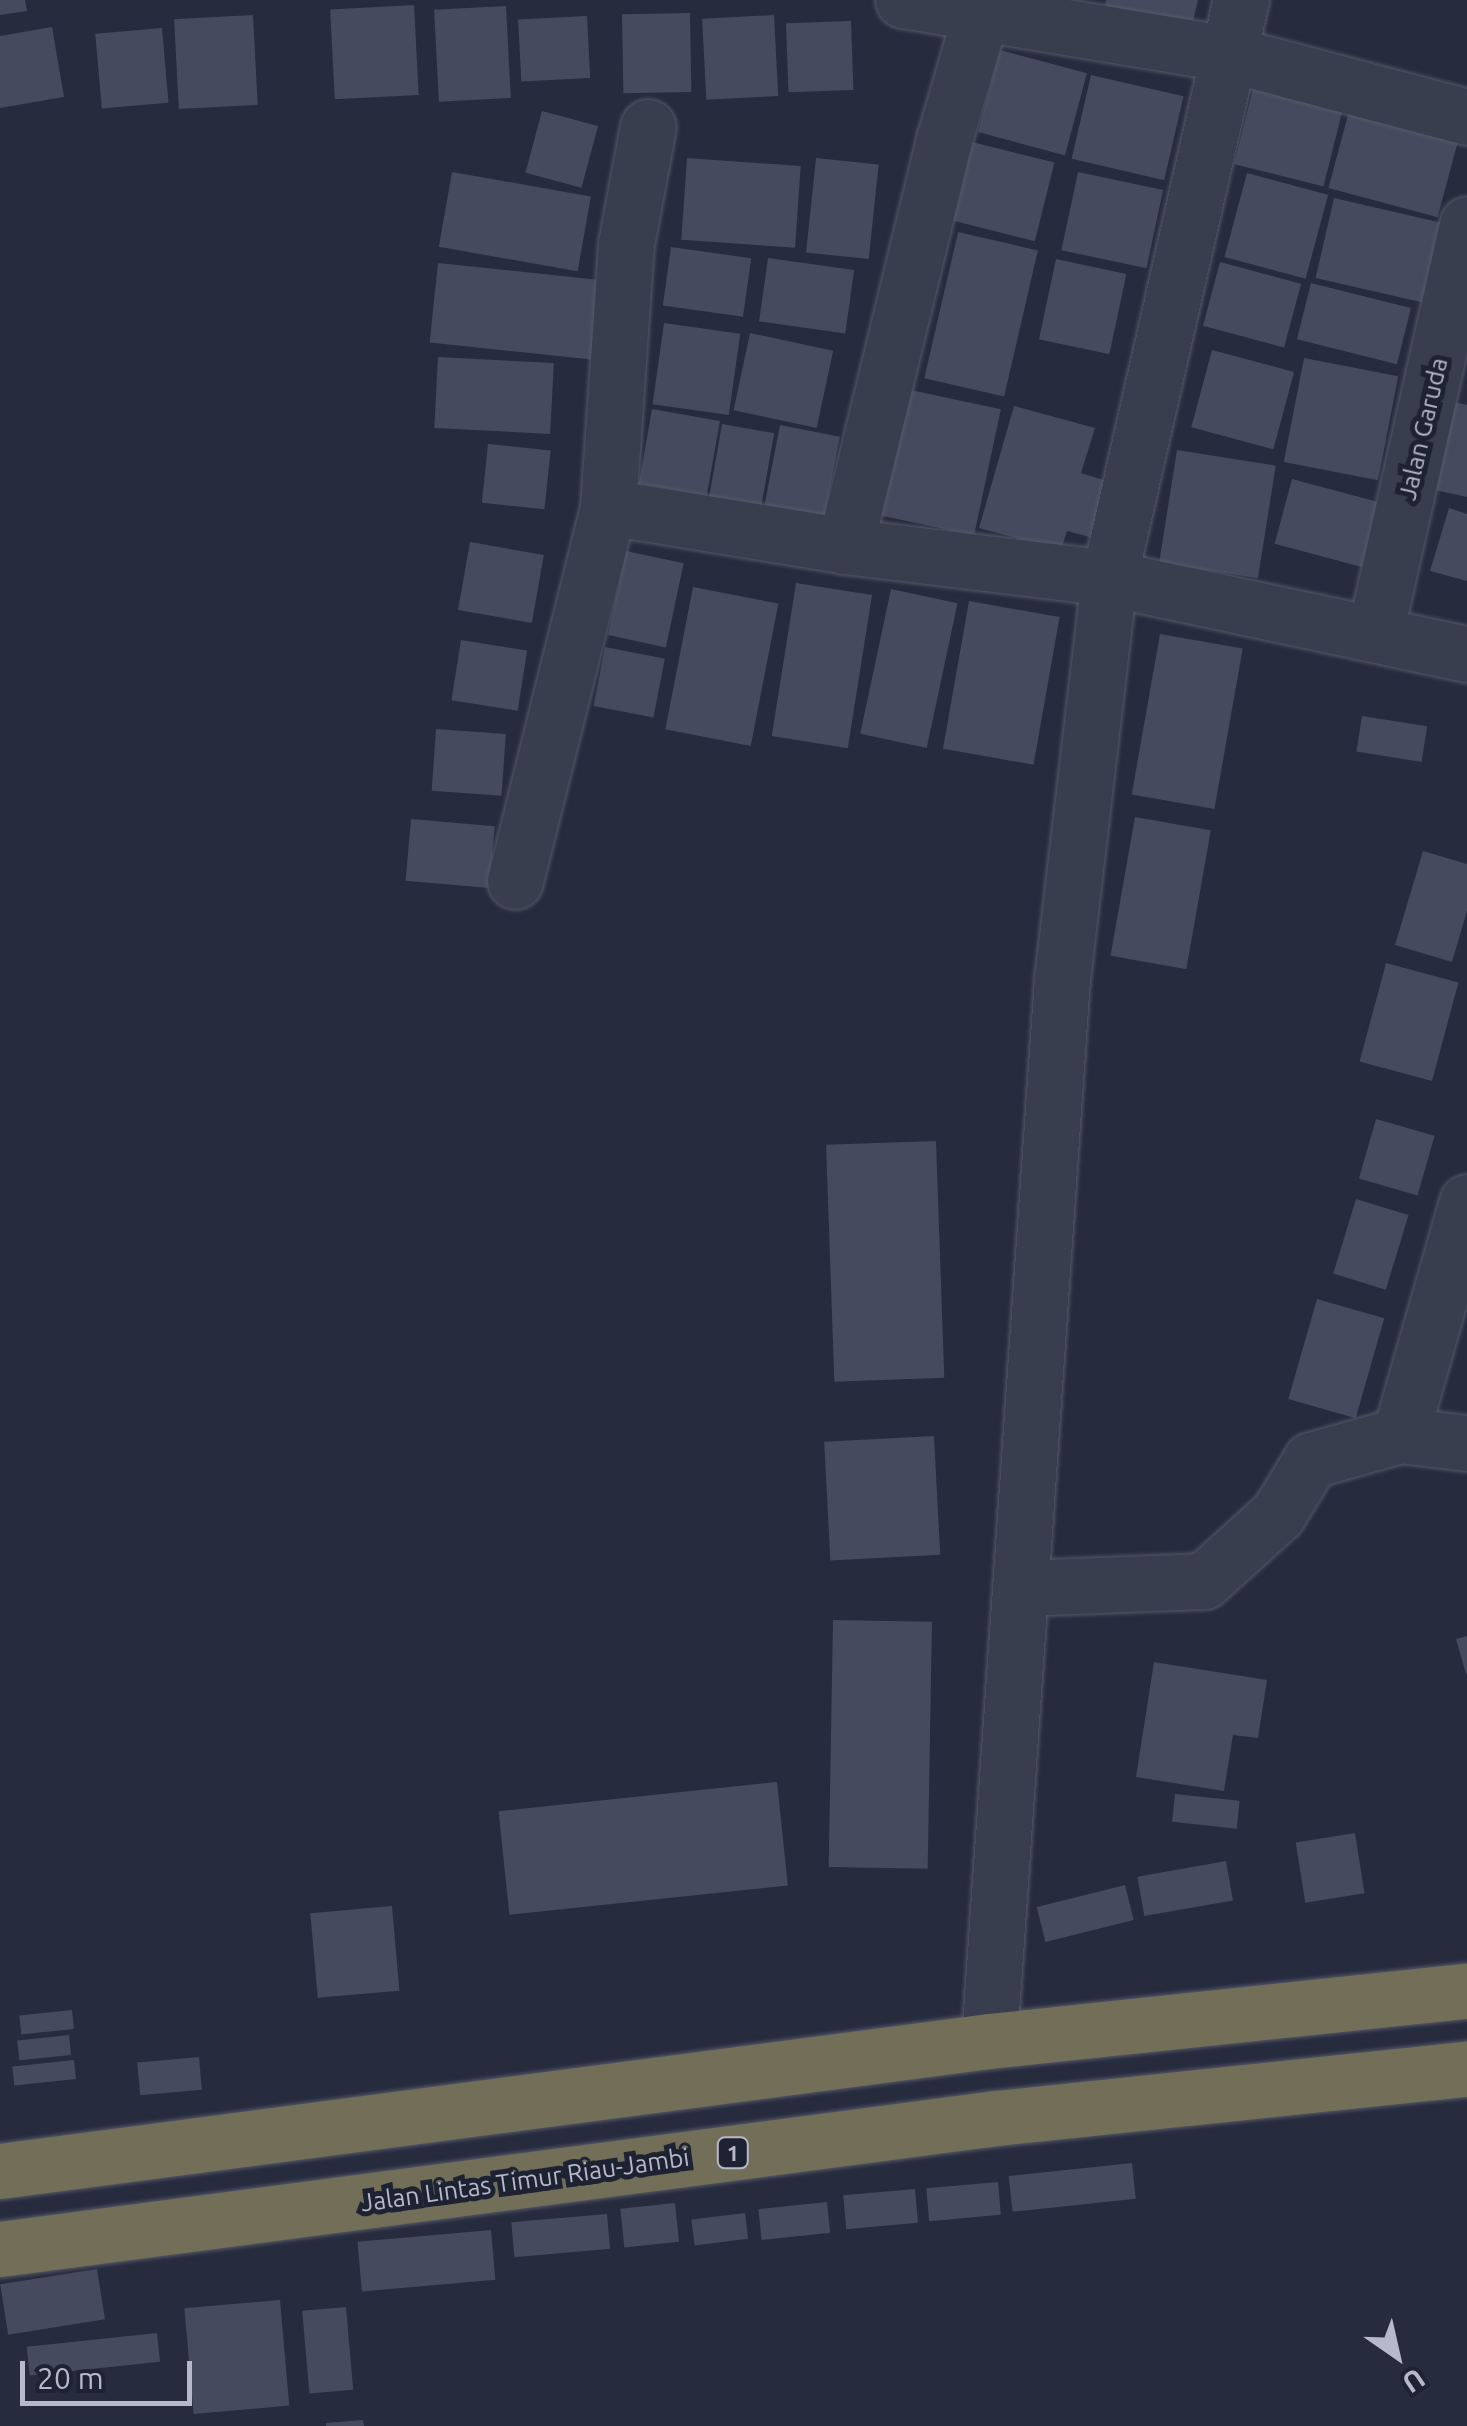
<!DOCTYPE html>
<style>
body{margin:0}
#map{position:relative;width:1467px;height:2426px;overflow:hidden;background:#262b3e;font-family:Ubuntu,sans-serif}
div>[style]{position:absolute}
.building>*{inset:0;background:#454a5f;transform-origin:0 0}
.roads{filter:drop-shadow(0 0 2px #545969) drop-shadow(0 0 2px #545969)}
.minor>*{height:55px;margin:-27.5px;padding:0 27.5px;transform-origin:27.5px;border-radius:27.5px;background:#393e4e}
.highway>*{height:55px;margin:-27.5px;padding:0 27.5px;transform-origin:27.5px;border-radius:27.5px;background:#736e57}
span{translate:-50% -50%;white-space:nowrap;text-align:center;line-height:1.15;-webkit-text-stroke:10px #1e2333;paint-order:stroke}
.shield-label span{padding:2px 8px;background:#1e2333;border:2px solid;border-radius:8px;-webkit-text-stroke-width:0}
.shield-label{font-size:22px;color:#b6b9c9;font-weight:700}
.street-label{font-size:25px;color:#b6b9c9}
.north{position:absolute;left:1347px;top:2306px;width:100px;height:100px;-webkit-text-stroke:8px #1e2333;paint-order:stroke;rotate:146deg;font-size:28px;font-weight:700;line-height:40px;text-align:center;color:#b6b9c9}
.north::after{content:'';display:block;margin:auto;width:35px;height:45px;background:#b6b9c9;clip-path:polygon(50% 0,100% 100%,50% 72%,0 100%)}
.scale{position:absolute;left:20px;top:2361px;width:172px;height:45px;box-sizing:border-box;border:5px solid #b6b9c9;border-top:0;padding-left:12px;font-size:30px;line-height:35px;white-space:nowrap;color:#b6b9c9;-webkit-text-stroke:8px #1e2333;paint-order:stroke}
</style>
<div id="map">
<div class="building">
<div style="clip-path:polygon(0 0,25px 0,27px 11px,0 15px)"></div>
<div style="clip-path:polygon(1106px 0,1198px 0,1192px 26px,1105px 5px)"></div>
<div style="left:414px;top:5px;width:90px;height:84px;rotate:87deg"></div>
<div style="left:506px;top:6px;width:92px;height:72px;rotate:87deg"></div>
<div style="left:690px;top:13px;width:79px;height:68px;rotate:89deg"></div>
<div style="left:253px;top:15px;width:90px;height:79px;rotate:87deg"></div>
<div style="left:774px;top:15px;width:81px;height:72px;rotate:87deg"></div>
<div style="left:587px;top:16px;width:62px;height:69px;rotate:87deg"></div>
<div style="left:851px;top:21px;width:69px;height:65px;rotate:88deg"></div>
<div style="clip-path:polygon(52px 27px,64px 97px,0 108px,0 36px)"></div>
<div style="left:162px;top:28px;width:75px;height:67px;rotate:85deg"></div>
<div style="left:1000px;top:50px;width:90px;height:85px;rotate:15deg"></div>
<div style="left:1257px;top:73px;width:92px;height:94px;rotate:14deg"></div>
<div style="left:1091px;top:75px;width:95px;height:86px;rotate:13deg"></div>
<div style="left:1352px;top:100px;width:113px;height:91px;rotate:15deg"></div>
<div style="left:542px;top:111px;width:58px;height:64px;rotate:15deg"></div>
<div style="left:972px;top:142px;width:85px;height:81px;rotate:14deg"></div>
<div style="left:687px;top:158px;width:114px;height:82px;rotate:4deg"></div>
<div style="left:816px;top:158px;width:63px;height:95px;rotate:6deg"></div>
<div style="left:452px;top:172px;width:141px;height:76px;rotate:10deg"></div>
<div style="left:1078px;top:172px;width:87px;height:80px;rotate:12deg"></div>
<div style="left:1247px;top:173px;width:84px;height:87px;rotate:15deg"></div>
<div style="left:1334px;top:198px;width:111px;height:82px;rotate:13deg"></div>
<div style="left:958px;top:232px;width:82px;height:150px;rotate:13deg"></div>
<div style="left:671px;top:247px;width:81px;height:59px;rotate:8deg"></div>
<div style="left:768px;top:258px;width:87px;height:64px;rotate:8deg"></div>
<div style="left:1056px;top:259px;width:72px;height:82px;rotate:12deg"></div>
<div style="left:1220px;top:262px;width:84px;height:66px;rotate:15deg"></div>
<div style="left:438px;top:263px;width:165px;height:80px;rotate:6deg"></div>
<div style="left:1311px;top:283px;width:103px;height:58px;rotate:14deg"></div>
<div style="left:664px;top:323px;width:77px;height:82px;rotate:8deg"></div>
<div style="left:750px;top:333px;width:85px;height:79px;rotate:12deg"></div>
<div style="left:1212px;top:350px;width:85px;height:80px;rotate:15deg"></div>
<div style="left:438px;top:357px;width:116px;height:71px;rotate:3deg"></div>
<div style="left:1304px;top:358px;width:96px;height:106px;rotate:11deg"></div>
<div style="left:906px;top:389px;width:97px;height:129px;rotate:12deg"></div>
<div style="clip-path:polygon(1454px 402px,1467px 405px,1467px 497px,1435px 490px)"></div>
<div style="clip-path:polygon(1014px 406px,1095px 428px,1081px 473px,1113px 483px,1097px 539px,1067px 531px,1061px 550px,979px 528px)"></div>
<div style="left:652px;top:409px;width:69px;height:76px;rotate:10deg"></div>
<div style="left:722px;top:424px;width:53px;height:79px;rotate:10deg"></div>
<div style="left:780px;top:425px;width:61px;height:82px;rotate:11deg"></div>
<div style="left:488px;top:444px;width:63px;height:59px;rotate:6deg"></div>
<div style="left:1177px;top:450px;width:100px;height:114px;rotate:9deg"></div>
<div style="left:1292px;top:479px;width:98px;height:67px;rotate:15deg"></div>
<div style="clip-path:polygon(1449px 508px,1467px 514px,1467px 581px,1430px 571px)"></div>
<div style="left:470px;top:542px;width:75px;height:69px;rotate:10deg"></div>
<div style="left:626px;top:551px;width:59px;height:86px;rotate:12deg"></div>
<div style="left:796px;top:583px;width:77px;height:155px;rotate:9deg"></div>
<div style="left:693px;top:587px;width:87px;height:145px;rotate:11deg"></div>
<div style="left:891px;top:589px;width:68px;height:148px;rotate:12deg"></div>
<div style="left:969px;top:601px;width:92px;height:150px;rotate:10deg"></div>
<div style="left:1160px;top:634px;width:84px;height:163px;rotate:10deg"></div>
<div style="left:461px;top:640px;width:67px;height:61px;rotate:9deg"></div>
<div style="left:605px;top:647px;width:61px;height:60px;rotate:11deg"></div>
<div style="left:1362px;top:716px;width:66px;height:36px;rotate:9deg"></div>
<div style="left:436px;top:729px;width:70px;height:62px;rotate:4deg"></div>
<div style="left:1135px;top:817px;width:77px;height:141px;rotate:10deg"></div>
<div style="left:411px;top:819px;width:84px;height:62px;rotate:5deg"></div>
<div style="clip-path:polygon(1423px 851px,1467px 864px,1467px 911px,1452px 962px,1395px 945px)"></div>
<div style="left:1386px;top:963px;width:75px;height:102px;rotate:15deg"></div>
<div style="left:1376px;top:1119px;width:61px;height:62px;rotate:16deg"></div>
<div style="left:936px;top:1141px;width:237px;height:110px;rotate:88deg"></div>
<div style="left:1356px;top:1199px;width:55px;height:78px;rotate:17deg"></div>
<div style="left:1317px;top:1299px;width:70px;height:104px;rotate:16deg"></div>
<div style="left:934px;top:1436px;width:119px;height:110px;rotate:87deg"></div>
<div style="left:833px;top:1620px;width:99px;height:247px;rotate:1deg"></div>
<div style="clip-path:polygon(1467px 1636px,1467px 1673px,1466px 1674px,1456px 1639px)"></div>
<div style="clip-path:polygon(1154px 1662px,1267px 1680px,1258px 1738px,1233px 1735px,1224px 1791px,1136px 1777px)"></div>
<div style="left:777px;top:1782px;width:104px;height:280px;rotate:84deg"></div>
<div style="left:1175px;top:1794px;width:65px;height:28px;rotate:6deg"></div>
<div style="left:1355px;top:1833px;width:61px;height:60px;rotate:81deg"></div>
<div style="left:1226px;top:1861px;width:40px;height:90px;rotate:80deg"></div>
<div style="left:1125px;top:1885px;width:36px;height:91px;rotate:76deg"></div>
<div style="left:392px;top:1906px;width:85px;height:82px;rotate:85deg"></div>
<div style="left:72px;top:2010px;width:19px;height:53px;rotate:84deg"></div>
<div style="left:69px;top:2035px;width:20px;height:52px;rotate:84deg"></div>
<div style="left:199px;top:2057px;width:33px;height:62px;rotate:85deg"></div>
<div style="left:74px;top:2060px;width:19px;height:62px;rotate:84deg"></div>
<div style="left:1132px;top:2163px;width:36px;height:124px;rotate:84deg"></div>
<div style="left:998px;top:2182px;width:33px;height:72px;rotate:85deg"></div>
<div style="left:915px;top:2189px;width:34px;height:72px;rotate:85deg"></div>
<div style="left:827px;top:2202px;width:31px;height:69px;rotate:84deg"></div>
<div style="left:675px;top:2203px;width:39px;height:55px;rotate:84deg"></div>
<div style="left:745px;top:2213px;width:26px;height:54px;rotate:83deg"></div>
<div style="left:607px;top:2214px;width:35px;height:96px;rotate:85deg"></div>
<div style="left:491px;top:2230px;width:50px;height:134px;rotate:85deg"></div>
<div style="left:97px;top:2269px;width:51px;height:98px;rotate:81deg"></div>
<div style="left:280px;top:2300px;width:106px;height:96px;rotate:85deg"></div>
<div style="left:346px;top:2307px;width:83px;height:44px;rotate:85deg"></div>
<div style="left:157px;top:2333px;width:29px;height:131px;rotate:84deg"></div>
<div style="clip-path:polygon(363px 2420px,364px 2426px,326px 2426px,326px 2423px)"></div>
</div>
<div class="roads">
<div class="minor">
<div style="left:903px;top:0;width:330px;rotate:9.4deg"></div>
<div style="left:1229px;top:54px;width:246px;rotate:14.8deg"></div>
<div style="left:608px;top:507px;width:240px;rotate:9.3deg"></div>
<div style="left:845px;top:546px;width:266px;rotate:6.9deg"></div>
<div style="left:1109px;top:578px;width:366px;rotate:12deg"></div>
<div style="left:845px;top:546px;width:418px;rotate:-76.3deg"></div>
<div style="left:944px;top:140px;width:146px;rotate:-73.7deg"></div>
<div style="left:1375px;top:633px;width:419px;rotate:-77.3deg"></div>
<div style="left:515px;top:881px;width:385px;rotate:-76deg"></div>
<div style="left:608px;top:507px;width:264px;rotate:-86.1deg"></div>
<div style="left:626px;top:244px;width:119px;rotate:-79.4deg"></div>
<div style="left:1467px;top:1202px;width:242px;rotate:106deg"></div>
<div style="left:1400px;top:1435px;width:67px;rotate:6.8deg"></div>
<div style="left:1020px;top:1588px;width:184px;rotate:-2.2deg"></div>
<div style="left:1204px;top:1581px;width:100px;rotate:-42.2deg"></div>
<div style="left:1278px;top:1514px;width:63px;rotate:-58.6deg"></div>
<div style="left:1311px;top:1460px;width:92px;rotate:-15.7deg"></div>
<div style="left:989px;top:2041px;width:1065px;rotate:-86.07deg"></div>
<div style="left:1062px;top:979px;width:404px;rotate:-83.3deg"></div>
<div style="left:1109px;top:578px;width:593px;rotate:-77.14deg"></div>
</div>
<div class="highway">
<div style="left:0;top:2171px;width:998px;rotate:-7.49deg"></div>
<div style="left:989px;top:2041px;width:481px;rotate:-6deg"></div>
<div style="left:0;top:2249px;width:1006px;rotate:-7.49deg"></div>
<div style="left:997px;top:2118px;width:473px;rotate:-6deg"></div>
</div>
</div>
<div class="shield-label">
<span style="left:733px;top:2153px">1</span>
</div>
<div class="street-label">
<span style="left:1423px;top:429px;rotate:-77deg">Jalan Garuda</span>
<span style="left:525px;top:2180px;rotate:-8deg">Jalan Lintas Timur Riau-Jambi</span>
</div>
<div class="north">U</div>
<div class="scale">20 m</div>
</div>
